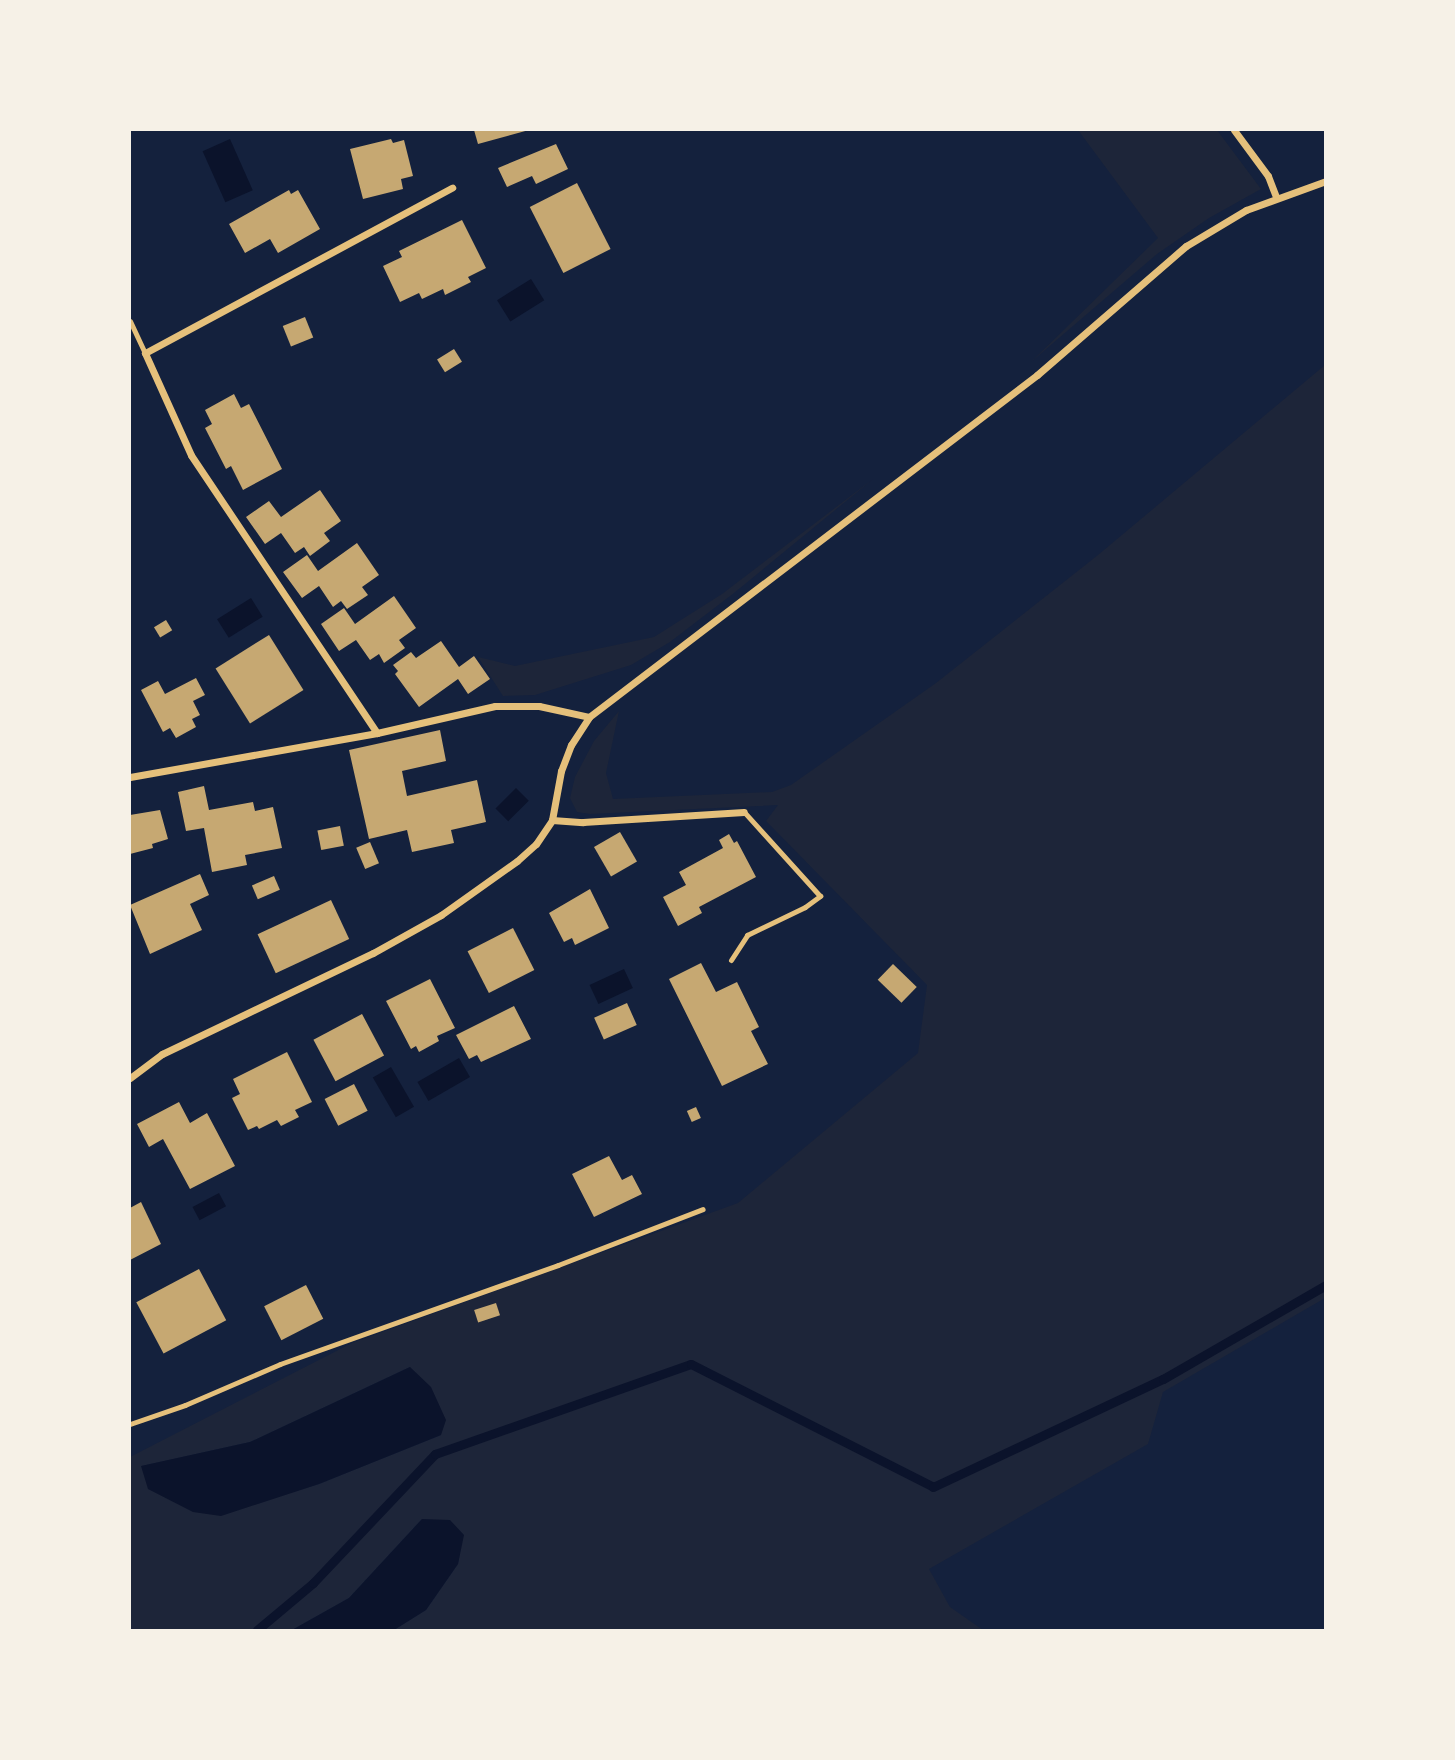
<!DOCTYPE html>
<style>
body{margin:0}
#map{position:relative;width:1455px;height:1760px;overflow:hidden;background:#14213d;font-family:"Archivo Narrow",sans-serif}
div>[style]{position:absolute}
.green>*{inset:0;background:#1d2539}
.water>*{inset:0;background:#0b132b;transform-origin:0 0}
.stream>*{height:9px;margin:-4.5px;padding:0 4.5px;transform-origin:4.5px;border-radius:4.5px;background:#0b132b}
.building>*{inset:0;background:#c6a872;transform-origin:0 0}
.service>*{height:5px;margin:-2.5px;padding:0 2.5px;transform-origin:2.5px;border-radius:2.5px;background:#e5c07b}
.minor>*{height:7px;margin:-3.5px;padding:0 3.5px;transform-origin:3.5px;border-radius:3.5px;background:#e5c07b}
span{translate:-50% -50%;white-space:nowrap;text-align:center;line-height:1.15;-webkit-text-stroke:7px #f6f1e7;paint-order:stroke}
.frame{position:absolute;inset:0;border:131px solid #f6f1e7;pointer-events:none}
</style>
<div id="map">
<div class="green">
<div style="clip-path:polygon(1078px 130px,1217px 130px,1261px 189px,1209px 218px,1157px 254px,1031px 362px,1158px 238px)"></div>
<div style="clip-path:polygon(evenodd,1325px 365px,1325px 1298px,1163px 1392px,1148px 1444px,929px 1569px,950px 1607px,983px 1630px,394px 1630px,426px 1610px,458px 1564px,463px 1535px,422px 1519px,349px 1598px,292px 1630px,130px 1630px,130px 1457px,352px 1343px,738px 1203px,918px 1053px,927px 985px,766px 821px,778px 805px,590px 814px,577px 812px,570px 798px,575px 777px,594px 741px,619px 711px,606px 773px,613px 799px,772px 792px,791px 785px,936px 683px,1098px 555px,1325px 365px,410px 1367px,441px 1435px,319px 1484px,286px 1494px,142px 1466px,250px 1442px,410px 1367px)"></div>
<div style="clip-path:polygon(873px 479px,734px 593px,670px 642px,631px 665px,535px 695px,503px 696px,478px 657px,515px 666px,654px 637px,722px 594px)"></div>
</div>
<div class="water">
<div style="left:230px;top:139px;width:56px;height:30px;rotate:66deg"></div>
<div style="left:531px;top:279px;width:25px;height:40px;rotate:58deg"></div>
<div style="left:251px;top:598px;width:22px;height:40px;rotate:58deg"></div>
<div style="left:516px;top:788px;width:18px;height:29px;rotate:45deg"></div>
<div style="left:624px;top:969px;width:21px;height:38px;rotate:65deg"></div>
<div style="left:459px;top:1058px;width:22px;height:48px;rotate:60deg"></div>
<div style="left:391px;top:1067px;width:46px;height:21px;rotate:60deg"></div>
<div style="left:219px;top:1193px;width:15px;height:30px;rotate:62deg"></div>
<div style="clip-path:polygon(410px 1367px,431px 1387px,446px 1420px,441px 1435px,319px 1484px,221px 1516px,193px 1512px,148px 1489px,141px 1466px,250px 1442px)"></div>
<div style="clip-path:polygon(422px 1519px,450px 1520px,464px 1535px,458px 1564px,426px 1610px,394px 1630px,292px 1630px,349px 1598px)"></div>
</div>
<div class="stream">
<div style="left:257px;top:1630px;width:73px;rotate:-40deg"></div>
<div style="left:313px;top:1583px;width:178px;rotate:-46.6deg"></div>
<div style="left:435px;top:1454px;width:271px;rotate:-19.4deg"></div>
<div style="left:691px;top:1364px;width:271px;rotate:26.9deg"></div>
<div style="left:933px;top:1487px;width:254px;rotate:-25.2deg"></div>
<div style="left:1163px;top:1379px;width:188px;rotate:-30deg"></div>
</div>
<div class="building">
<div style="clip-path:polygon(474px 130px,529px 130px,478px 144px)"></div>
<div style="clip-path:polygon(391px 139px,393px 143px,404px 140px,413px 176px,401px 179px,403px 189px,363px 199px,350px 149px)"></div>
<div style="clip-path:polygon(556px 144px,568px 169px,536px 184px,532px 176px,507px 187px,498px 168px)"></div>
<div style="left:577px;top:183px;width:74px;height:53px;rotate:63deg"></div>
<div style="clip-path:polygon(289px 190px,291px 194px,298px 190px,320px 229px,278px 253px,270px 239px,245px 253px,229px 224px)"></div>
<div style="clip-path:polygon(462px 220px,486px 268px,468px 277px,471px 282px,445px 295px,443px 289px,422px 299px,419px 293px,400px 302px,383px 266px,402px 257px,399px 251px)"></div>
<div style="left:305px;top:317px;width:22px;height:24px;rotate:68deg"></div>
<div style="left:454px;top:349px;width:15px;height:20px;rotate:58deg"></div>
<div style="clip-path:polygon(234px 394px,241px 408px,249px 404px,282px 469px,243px 490px,231px 466px,226px 469px,205px 428px,212px 424px,205px 410px)"></div>
<div style="clip-path:polygon(320px 490px,341px 521px,324px 533px,330px 541px,310px 556px,304px 547px,295px 553px,281px 533px,265px 544px,246px 517px,269px 501px,281px 517px)"></div>
<div style="clip-path:polygon(357px 543px,379px 575px,362px 587px,368px 595px,347px 609px,341px 601px,333px 607px,319px 586px,302px 598px,283px 572px,307px 555px,318px 571px)"></div>
<div style="clip-path:polygon(394px 596px,416px 628px,399px 640px,405px 648px,384px 663px,379px 654px,370px 660px,356px 640px,339px 651px,321px 624px,344px 608px,355px 624px)"></div>
<div style="left:166px;top:620px;width:12px;height:14px;rotate:59deg"></div>
<div style="left:269px;top:635px;width:65px;height:63px;rotate:58deg"></div>
<div style="clip-path:polygon(441px 641px,459px 667px,474px 656px,490px 679px,468px 694px,458px 679px,419px 707px,395px 674px,398px 671px,393px 665px,411px 652px,416px 658px)"></div>
<div style="clip-path:polygon(196px 678px,205px 695px,193px 701px,200px 715px,192px 719px,196px 727px,176px 738px,170px 728px,163px 732px,141px 690px,158px 681px,165px 694px)"></div>
<div style="clip-path:polygon(440px 730px,446px 761px,402px 771px,407px 796px,477px 780px,486px 822px,451px 830px,454px 843px,412px 852px,407px 830px,369px 839px,349px 750px)"></div>
<div style="clip-path:polygon(204px 786px,209px 810px,253px 802px,255px 811px,273px 807px,282px 848px,245px 855px,247px 865px,212px 872px,204px 828px,186px 831px,178px 792px)"></div>
<div style="clip-path:polygon(160px 810px,168px 839px,152px 844px,153px 848px,130px 854px,130px 815px)"></div>
<div style="left:340px;top:826px;width:20px;height:23px;rotate:79deg"></div>
<div style="left:620px;top:832px;width:34px;height:30px;rotate:60deg"></div>
<div style="clip-path:polygon(729px 834px,734px 843px,737px 841px,756px 877px,699px 907px,702px 913px,678px 926px,663px 897px,686px 885px,679px 872px,723px 848px,719px 840px)"></div>
<div style="left:370px;top:842px;width:23px;height:15px;rotate:67deg"></div>
<div style="clip-path:polygon(200px 874px,209px 895px,190px 904px,202px 930px,150px 954px,130px 905px)"></div>
<div style="left:274px;top:876px;width:15px;height:24px;rotate:67deg"></div>
<div style="clip-path:polygon(590px 889px,609px 928px,575px 945px,572px 938px,564px 942px,549px 913px)"></div>
<div style="left:331px;top:900px;width:43px;height:81px;rotate:65deg"></div>
<div style="left:513px;top:928px;width:47px;height:51px;rotate:63deg"></div>
<div style="clip-path:polygon(701px 963px,716px 992px,737px 982px,759px 1027px,751px 1031px,768px 1064px,722px 1086px,669px 979px)"></div>
<div style="left:893px;top:964px;width:33px;height:22px;rotate:44deg"></div>
<div style="clip-path:polygon(430px 979px,455px 1028px,437px 1036px,439px 1041px,419px 1052px,416px 1046px,411px 1049px,386px 1001px)"></div>
<div style="left:627px;top:1003px;width:24px;height:36px;rotate:66deg"></div>
<div style="clip-path:polygon(514px 1006px,531px 1039px,481px 1062px,477px 1055px,469px 1059px,456px 1035px)"></div>
<div style="left:362px;top:1014px;width:47px;height:55px;rotate:62deg"></div>
<div style="clip-path:polygon(287px 1052px,312px 1102px,295px 1110px,299px 1117px,281px 1126px,277px 1120px,259px 1129px,257px 1126px,248px 1130px,232px 1098px,240px 1094px,233px 1079px)"></div>
<div style="left:354px;top:1084px;width:30px;height:33px;rotate:63deg"></div>
<div style="clip-path:polygon(179px 1102px,190px 1123px,207px 1113px,235px 1166px,190px 1189px,163px 1139px,149px 1147px,137px 1124px)"></div>
<div style="left:696px;top:1107px;width:12px;height:10px;rotate:66deg"></div>
<div style="clip-path:polygon(609px 1156px,622px 1180px,632px 1175px,642px 1194px,594px 1217px,572px 1174px)"></div>
<div style="clip-path:polygon(141px 1202px,161px 1244px,130px 1260px,130px 1208px)"></div>
<div style="left:199px;top:1269px;width:58px;height:71px;rotate:62deg"></div>
<div style="left:306px;top:1285px;width:38px;height:47px;rotate:63deg"></div>
<div style="left:496px;top:1303px;width:13px;height:23px;rotate:72deg"></div>
</div>
<div class="service">
<div style="left:130px;top:321px;width:35px;rotate:65deg"></div>
<div style="left:731px;top:960px;width:30px;rotate:-57deg"></div>
<div style="left:747px;top:935px;width:64px;rotate:-25.8deg"></div>
<div style="left:805px;top:907px;width:19px;rotate:-36deg"></div>
<div style="left:820px;top:896px;width:113px;rotate:-132.1deg"></div>
<div style="left:130px;top:1424px;width:58px;rotate:-19.1deg"></div>
<div style="left:185px;top:1405px;width:103px;rotate:-23.3deg"></div>
<div style="left:280px;top:1364px;width:295px;rotate:-19.6deg"></div>
<div style="left:558px;top:1265px;width:155px;rotate:-21.1deg"></div>
</div>
<div class="minor">
<div style="left:1234px;top:130px;width:57px;rotate:53.5deg"></div>
<div style="left:1268px;top:176px;width:22px;rotate:69deg"></div>
<div style="left:377px;top:733px;width:334px;rotate:-123.8deg"></div>
<div style="left:191px;top:455px;width:112px;rotate:-114.3deg"></div>
<div style="left:145px;top:353px;width:349px;rotate:-28.3deg"></div>
<div style="left:130px;top:777px;width:251px;rotate:-10.1deg"></div>
<div style="left:377px;top:733px;width:121px;rotate:-12.9deg"></div>
<div style="left:495px;top:706px;width:44px"></div>
<div style="left:539px;top:706px;width:51px;rotate:12.4deg"></div>
<div style="left:552px;top:820px;width:31px;rotate:4deg"></div>
<div style="left:583px;top:822px;width:161px;rotate:-3.6deg"></div>
<div style="left:130px;top:1078px;width:40px;rotate:-37deg"></div>
<div style="left:162px;top:1054px;width:234px;rotate:-25.6deg"></div>
<div style="left:373px;top:953px;width:78px;rotate:-29.2deg"></div>
<div style="left:441px;top:915px;width:93px;rotate:-35.4deg"></div>
<div style="left:517px;top:861px;width:25px;rotate:-42deg"></div>
<div style="left:536px;top:844px;width:29px;rotate:-56deg"></div>
<div style="left:552px;top:820px;width:50px;rotate:-79.6deg"></div>
<div style="left:561px;top:771px;width:28px;rotate:-69deg"></div>
<div style="left:571px;top:745px;width:33px;rotate:-57deg"></div>
<div style="left:589px;top:717px;width:564px;rotate:-37.36deg"></div>
<div style="left:1037px;top:375px;width:197px;rotate:-40.9deg"></div>
<div style="left:1186px;top:246px;width:70px;rotate:-31deg"></div>
<div style="left:1246px;top:210px;width:85px;rotate:-19.9deg"></div>
</div>
<div class="frame"></div>
</div>
